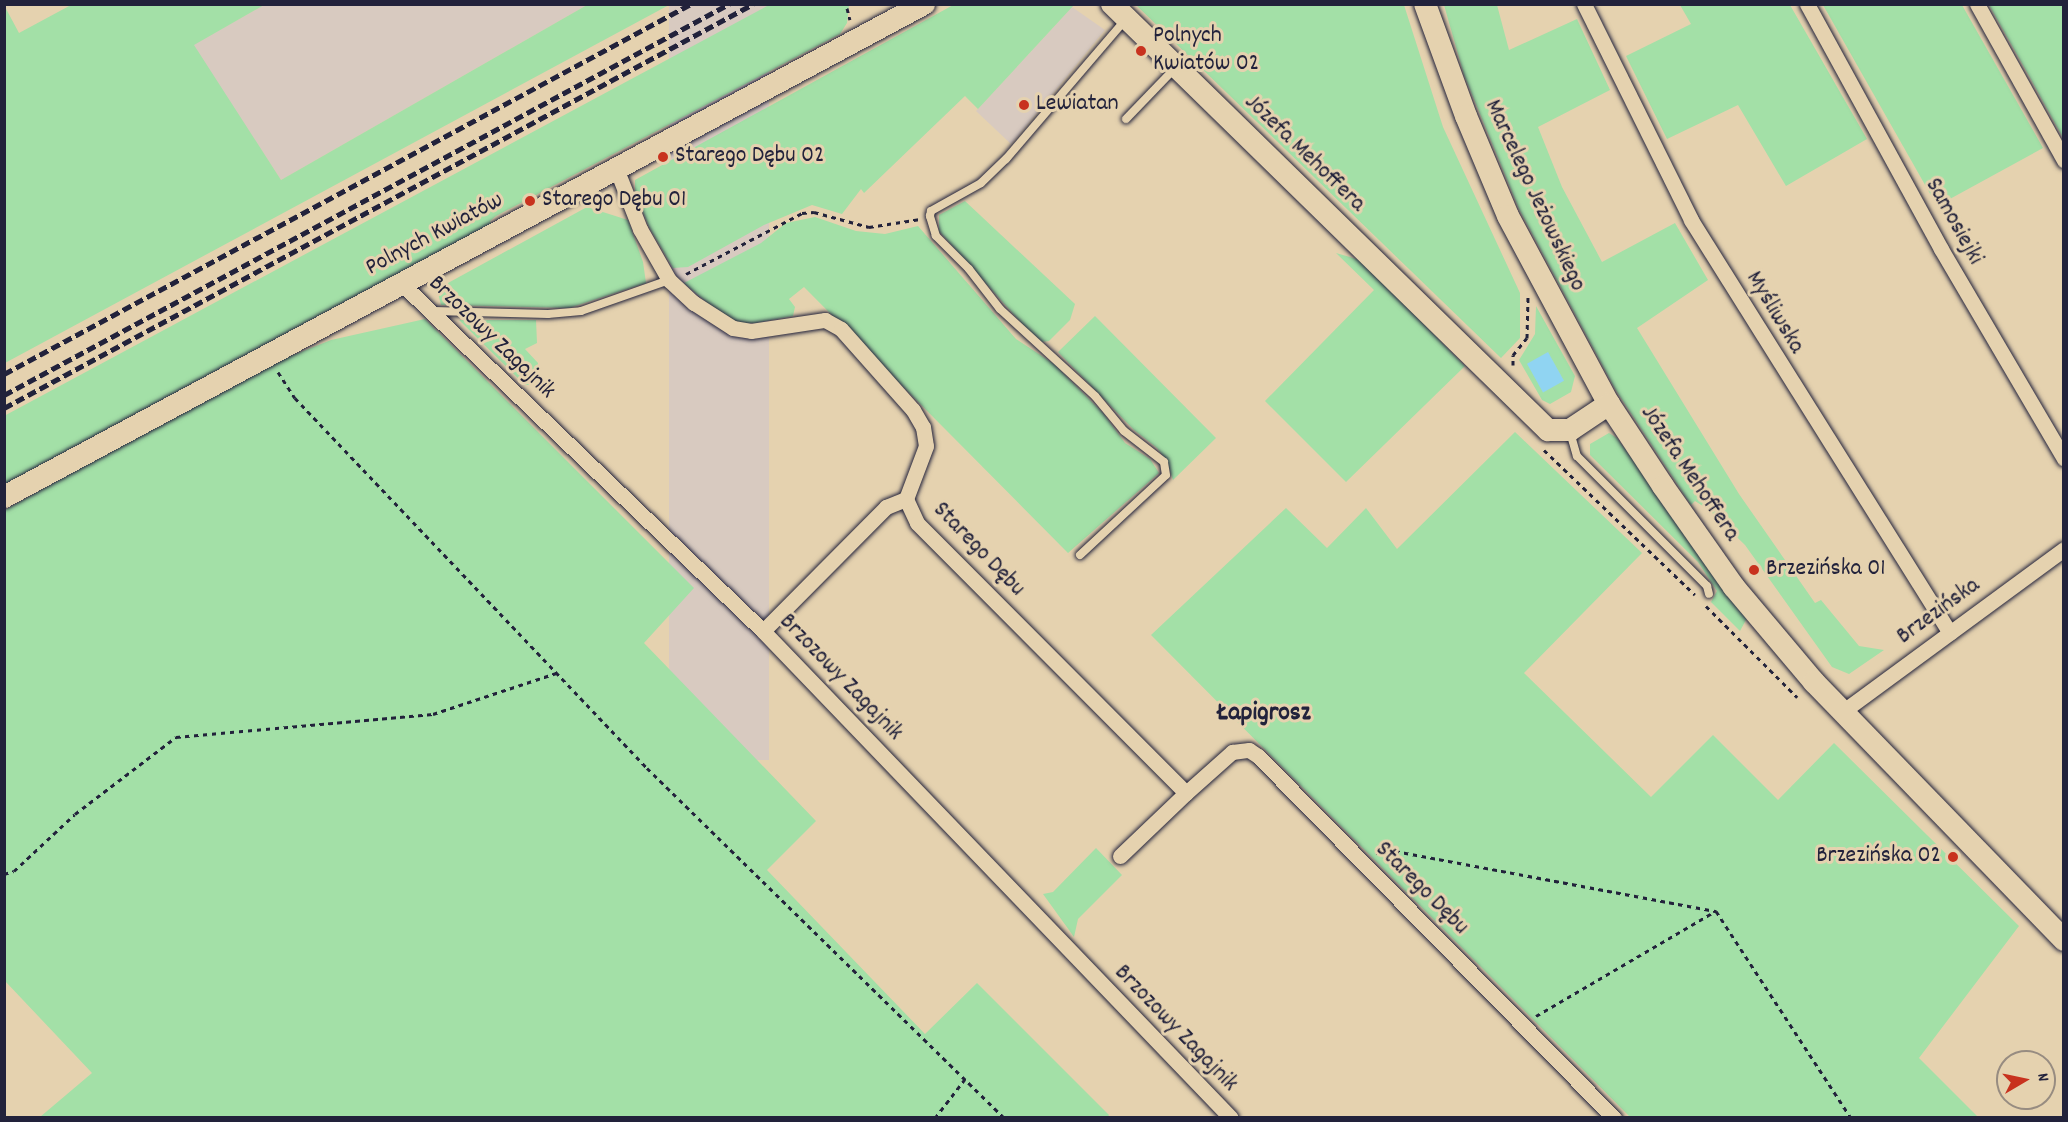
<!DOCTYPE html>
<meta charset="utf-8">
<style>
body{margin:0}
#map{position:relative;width:2068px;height:1122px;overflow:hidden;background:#e5d2af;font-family:Dekko,sans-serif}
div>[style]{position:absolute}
.built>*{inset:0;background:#d8cac0;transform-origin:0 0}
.green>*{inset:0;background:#a3e0a7}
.water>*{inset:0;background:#90d4f2;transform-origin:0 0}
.path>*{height:3px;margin-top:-1.5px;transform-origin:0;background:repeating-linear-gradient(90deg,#22223b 0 4.5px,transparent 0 9px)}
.roads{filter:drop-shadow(0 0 2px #22223b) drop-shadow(0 0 2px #22223b)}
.lane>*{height:8px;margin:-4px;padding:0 4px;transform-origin:4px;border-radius:4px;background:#e5d2af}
.street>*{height:15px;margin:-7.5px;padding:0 7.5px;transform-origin:7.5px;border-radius:7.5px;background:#e5d2af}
.secondary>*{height:22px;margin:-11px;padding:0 11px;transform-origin:11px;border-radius:11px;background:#e5d2af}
.rail>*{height:4.5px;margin-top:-2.25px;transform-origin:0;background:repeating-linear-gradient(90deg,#22223b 0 9px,transparent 0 13.5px)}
.dots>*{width:16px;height:16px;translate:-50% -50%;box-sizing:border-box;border:3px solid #e5d2af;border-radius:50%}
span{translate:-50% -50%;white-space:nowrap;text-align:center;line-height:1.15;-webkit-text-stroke:6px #e5d2af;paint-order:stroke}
.poi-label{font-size:24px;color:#22223b}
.left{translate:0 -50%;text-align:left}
.right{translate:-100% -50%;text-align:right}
.street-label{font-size:24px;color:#22223b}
.neighbourhood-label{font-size:26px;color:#22223b;font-weight:700}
.frame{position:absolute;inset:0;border:6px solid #22223b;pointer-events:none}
.north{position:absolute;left:1996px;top:1050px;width:60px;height:60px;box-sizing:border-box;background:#e5d2af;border:2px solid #978c81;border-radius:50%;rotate:81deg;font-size:16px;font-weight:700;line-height:24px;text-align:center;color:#22223b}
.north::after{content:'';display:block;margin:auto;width:21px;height:27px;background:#c8321e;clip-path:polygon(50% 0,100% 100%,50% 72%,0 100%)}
</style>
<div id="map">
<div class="built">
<div style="clip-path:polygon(264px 5px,587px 5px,281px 180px,193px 45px)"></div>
<div style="left:669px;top:5px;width:100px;height:755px"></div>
<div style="clip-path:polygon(1072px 7px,1105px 30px,1011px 144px,976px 111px)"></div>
</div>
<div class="green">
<div style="clip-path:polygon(955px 4px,1074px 5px,978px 109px,965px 96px,864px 193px,861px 189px,842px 214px,812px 205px,764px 225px,688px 267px,673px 268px,649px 227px,635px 192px,635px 180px)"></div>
<div style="clip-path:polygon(4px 5px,19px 33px,71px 5px,264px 5px,194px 45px,281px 180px,587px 5px,669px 5px,5px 363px)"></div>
<div style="clip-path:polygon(769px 5px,849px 5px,847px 23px,840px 34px,496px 216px,490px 221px,492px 225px,5px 487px,4px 416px)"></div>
<div style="clip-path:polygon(1136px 5px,1404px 5px,1443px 127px,1520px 293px,1520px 338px,1501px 358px)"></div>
<div style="clip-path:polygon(1444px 5px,1497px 5px,1509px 50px,1577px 19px,1610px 90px,1538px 127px,1562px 187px,1602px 262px,1675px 223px,1708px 280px,1637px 328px,1739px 494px,1815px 603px,1821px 600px,1859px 646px,1884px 650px,1849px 674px,1832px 667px,1745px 545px,1709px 510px,1695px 501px,1691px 505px,1615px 389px,1519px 209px,1464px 75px)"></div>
<div style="clip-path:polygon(1680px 5px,1790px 5px,1867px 139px,1786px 186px,1738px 105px,1667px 139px,1626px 56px,1691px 24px)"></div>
<div style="clip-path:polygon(1823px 5px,1962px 5px,2043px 148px,1937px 206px)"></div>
<div style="clip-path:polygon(1989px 5px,2063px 5px,2063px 138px,2029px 76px)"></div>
<div style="clip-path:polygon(965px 201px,1075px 304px,1070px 320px,1049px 341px,1041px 342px,1034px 337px,939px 231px,939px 215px)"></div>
<div style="clip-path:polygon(587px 207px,628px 220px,643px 262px,646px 283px,569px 308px,441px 305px,437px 289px)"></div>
<div style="clip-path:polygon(815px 217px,856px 231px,885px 234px,918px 226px,1016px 339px,1054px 364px,1103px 413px,1125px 443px,1150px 459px,1159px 473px,1068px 553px,804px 287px,789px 299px,795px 307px,793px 316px,756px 323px,736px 323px,724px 317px,684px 283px,761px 243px,786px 223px)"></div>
<div style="clip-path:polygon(1336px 253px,1360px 260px,1465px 366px,1346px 482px,1265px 401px,1374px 290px)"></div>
<div style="clip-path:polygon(1536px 306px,1575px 376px,1571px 392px,1550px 404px,1542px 400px,1519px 360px,1535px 334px)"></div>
<div style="clip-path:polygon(1095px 316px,1216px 438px,1173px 480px,1166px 460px,1157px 448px,1134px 430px,1058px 352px)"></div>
<div style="clip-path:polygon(425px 319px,694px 588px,644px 643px,816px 821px,767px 870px,925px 1034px,977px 983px,1109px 1115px,1107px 1118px,40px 1117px,92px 1073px,5px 981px,5px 510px,258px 369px,331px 340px)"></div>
<div style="clip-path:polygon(459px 320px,536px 320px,537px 343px,525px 349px,538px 363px,536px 385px,525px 385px)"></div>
<div style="clip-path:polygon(1515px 432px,1642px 553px,1524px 673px,1651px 797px,1713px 735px,1778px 800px,1834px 743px,2019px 926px,1919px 1058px,1978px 1117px,1630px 1117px,1151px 635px,1286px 508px,1327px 548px,1366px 508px,1397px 549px)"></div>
<div style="clip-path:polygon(1609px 433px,1617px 438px,1747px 618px,1740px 631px,1711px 602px,1717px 591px,1698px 562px,1590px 455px,1590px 444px)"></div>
<div style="clip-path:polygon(1096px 848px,1122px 875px,1078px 919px,1074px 937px,1043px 894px,1053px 892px)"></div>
</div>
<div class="water">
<div style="left:1548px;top:352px;width:33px;height:24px;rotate:61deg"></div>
</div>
<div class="path">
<div style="left:847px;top:8px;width:12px;rotate:76deg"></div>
<div style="left:686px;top:274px;width:131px;rotate:-27.7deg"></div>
<div style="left:802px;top:213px;width:12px;rotate:-5deg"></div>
<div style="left:814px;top:212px;width:57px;rotate:15.3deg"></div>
<div style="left:869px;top:227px;width:52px;rotate:-8.9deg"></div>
<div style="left:1513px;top:365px;width:10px;rotate:-90deg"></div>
<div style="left:1513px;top:355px;width:22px;rotate:-51deg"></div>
<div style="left:1527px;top:338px;width:41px;rotate:-88.6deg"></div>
<div style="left:278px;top:372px;width:31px;rotate:57deg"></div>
<div style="left:295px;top:398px;width:511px;rotate:46.43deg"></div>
<div style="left:647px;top:768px;width:500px;rotate:44.4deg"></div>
<div style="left:1544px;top:450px;width:209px;rotate:43.8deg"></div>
<div style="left:1706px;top:606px;width:129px;rotate:45deg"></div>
<div style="left:1376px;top:853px;width:19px;rotate:-6deg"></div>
<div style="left:1395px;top:851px;width:327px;rotate:10.6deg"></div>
<div style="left:1716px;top:911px;width:247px;rotate:56.9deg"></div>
<div style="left:4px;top:874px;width:10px;rotate:-17deg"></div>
<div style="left:14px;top:871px;width:83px;rotate:-43.1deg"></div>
<div style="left:75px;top:814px;width:127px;rotate:-37.3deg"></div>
<div style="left:176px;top:737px;width:258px;rotate:-5.1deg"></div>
<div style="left:433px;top:714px;width:130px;rotate:-18.4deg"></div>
<div style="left:1536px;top:1016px;width:206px;rotate:-30.3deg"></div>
<div style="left:935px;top:1118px;width:49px;rotate:-52.4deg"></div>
</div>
<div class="roads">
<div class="lane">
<div style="left:1126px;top:119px;width:71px;rotate:-46.1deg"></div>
<div style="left:434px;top:311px;width:114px;rotate:1.5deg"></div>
<div style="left:548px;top:314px;width:33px;rotate:-5deg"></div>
<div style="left:581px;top:311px;width:93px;rotate:-19.4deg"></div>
<div style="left:1570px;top:432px;width:25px;rotate:74deg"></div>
<div style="left:1577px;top:456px;width:184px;rotate:45deg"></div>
<div style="left:1707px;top:586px;width:8px;rotate:76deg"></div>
<div style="left:1080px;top:555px;width:117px;rotate:-42.9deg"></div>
<div style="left:1166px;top:475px;width:13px;rotate:-99deg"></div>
<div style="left:1164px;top:462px;width:51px;rotate:-142.2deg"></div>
<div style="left:1124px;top:431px;width:45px;rotate:-129.6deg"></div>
<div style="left:1095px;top:396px;width:129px;rotate:-137.5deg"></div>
<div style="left:1000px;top:309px;width:51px;rotate:-127.8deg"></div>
<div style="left:969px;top:269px;width:47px;rotate:-135deg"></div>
<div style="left:936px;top:236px;width:21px;rotate:-107deg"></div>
<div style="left:930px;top:216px;width:5px;rotate:-79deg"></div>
<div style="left:931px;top:211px;width:57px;rotate:-29.2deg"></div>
<div style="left:981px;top:183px;width:35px;rotate:-44deg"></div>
<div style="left:1006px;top:159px;width:183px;rotate:-49.4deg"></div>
</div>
<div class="street">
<div style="left:1584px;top:4px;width:241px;rotate:63.6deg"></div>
<div style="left:1691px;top:220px;width:487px;rotate:57.9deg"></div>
<div style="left:1807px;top:4px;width:279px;rotate:61.3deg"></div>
<div style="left:1941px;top:249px;width:243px;rotate:59.6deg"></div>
<div style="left:1977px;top:4px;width:179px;rotate:60.9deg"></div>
<div style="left:616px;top:168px;width:66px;rotate:68.5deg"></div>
<div style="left:640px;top:229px;width:59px;rotate:60.4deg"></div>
<div style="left:669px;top:280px;width:34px;rotate:43deg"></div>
<div style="left:694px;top:303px;width:46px;rotate:32.7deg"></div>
<div style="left:733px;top:328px;width:18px;rotate:9deg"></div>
<div style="left:751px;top:331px;width:75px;rotate:-8.5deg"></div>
<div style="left:825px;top:320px;width:18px;rotate:29deg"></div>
<div style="left:841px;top:329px;width:108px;rotate:48.4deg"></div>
<div style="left:913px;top:410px;width:20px;rotate:60deg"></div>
<div style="left:923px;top:427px;width:19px;rotate:81deg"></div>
<div style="left:926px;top:446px;width:57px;rotate:110.7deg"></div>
<div style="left:906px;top:499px;width:26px;rotate:65deg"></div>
<div style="left:917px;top:523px;width:381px;rotate:45.1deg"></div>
<div style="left:1186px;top:793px;width:62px;rotate:-41.7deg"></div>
<div style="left:1232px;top:752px;width:17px;rotate:-7deg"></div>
<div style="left:1249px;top:750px;width:11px;rotate:34deg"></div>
<div style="left:1258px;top:756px;width:508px;rotate:45.48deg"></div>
<div style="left:402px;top:284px;width:501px;rotate:43.87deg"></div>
<div style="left:763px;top:631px;width:675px;rotate:46.14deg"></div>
<div style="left:763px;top:631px;width:175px;rotate:-45.2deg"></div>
<div style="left:886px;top:507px;width:22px;rotate:-22deg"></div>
<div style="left:1842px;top:712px;width:275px;rotate:-36.3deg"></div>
<div style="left:1120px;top:856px;width:91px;rotate:-43.7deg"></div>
</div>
<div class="secondary">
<div style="left:1112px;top:4px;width:610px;rotate:44.34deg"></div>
<div style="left:1548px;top:430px;width:22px"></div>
<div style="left:1570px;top:430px;width:47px;rotate:-33.7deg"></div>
<div style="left:1425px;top:4px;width:119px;rotate:69.9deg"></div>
<div style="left:1466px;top:116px;width:108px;rotate:67.2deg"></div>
<div style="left:1508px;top:216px;width:213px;rotate:61.8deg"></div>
<div style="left:1609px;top:404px;width:98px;rotate:56.6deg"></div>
<div style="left:1663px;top:486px;width:123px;rotate:54.9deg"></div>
<div style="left:1734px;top:587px;width:124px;rotate:49.9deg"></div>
<div style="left:1814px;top:682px;width:359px;rotate:45.9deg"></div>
<div style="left:4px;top:497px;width:1044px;rotate:-28.19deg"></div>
</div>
</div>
<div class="rail">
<div style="left:4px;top:374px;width:780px;rotate:-28.31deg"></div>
<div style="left:4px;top:395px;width:824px;rotate:-28.34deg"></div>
<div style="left:4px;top:408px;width:851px;rotate:-28.34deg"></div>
</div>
<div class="dots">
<div style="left:1141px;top:51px;background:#c8321e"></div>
<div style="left:1024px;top:105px;background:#c8321e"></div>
<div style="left:663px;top:157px;background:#c8321e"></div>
<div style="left:530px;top:201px;background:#c8321e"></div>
<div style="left:1754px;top:570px;background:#c8321e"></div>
<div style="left:1953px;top:857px;background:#c8321e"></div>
</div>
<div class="poi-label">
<span class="left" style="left:1153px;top:51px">Polnych<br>Kwiatów 02</span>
<span class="left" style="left:1036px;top:105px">Lewiatan</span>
<span class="left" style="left:675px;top:157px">Starego Dębu 02</span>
<span class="left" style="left:542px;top:201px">Starego Dębu 01</span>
<span class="left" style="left:1766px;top:570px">Brzezińska 01</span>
<span class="right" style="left:1941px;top:857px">Brzezińska 02</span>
</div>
<div class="street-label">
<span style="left:1304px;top:154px;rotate:44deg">Józefa Mehoffera</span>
<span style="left:1534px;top:196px;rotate:65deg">Marcelego Jeżowskiego</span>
<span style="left:1953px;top:222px;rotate:61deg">Samosiejki</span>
<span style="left:435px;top:235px;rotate:-28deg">Polnych Kwiatów</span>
<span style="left:1774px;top:313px;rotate:59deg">Myśliwska</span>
<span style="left:491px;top:338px;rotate:44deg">Brzozowy Zagajnik</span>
<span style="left:1689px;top:474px;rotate:56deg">Józefa Mehoffera</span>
<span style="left:978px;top:550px;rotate:46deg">Starego Dębu</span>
<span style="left:1939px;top:612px;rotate:-36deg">Brzezińska</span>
<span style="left:840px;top:678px;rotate:46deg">Brzozowy Zagajnik</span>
<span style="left:1421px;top:889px;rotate:45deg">Starego Dębu</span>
<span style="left:1175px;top:1029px;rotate:46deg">Brzozowy Zagajnik</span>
</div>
<div class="neighbourhood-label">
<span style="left:1264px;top:714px">Łapigrosz</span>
</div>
<div class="frame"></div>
<div class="north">N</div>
</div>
